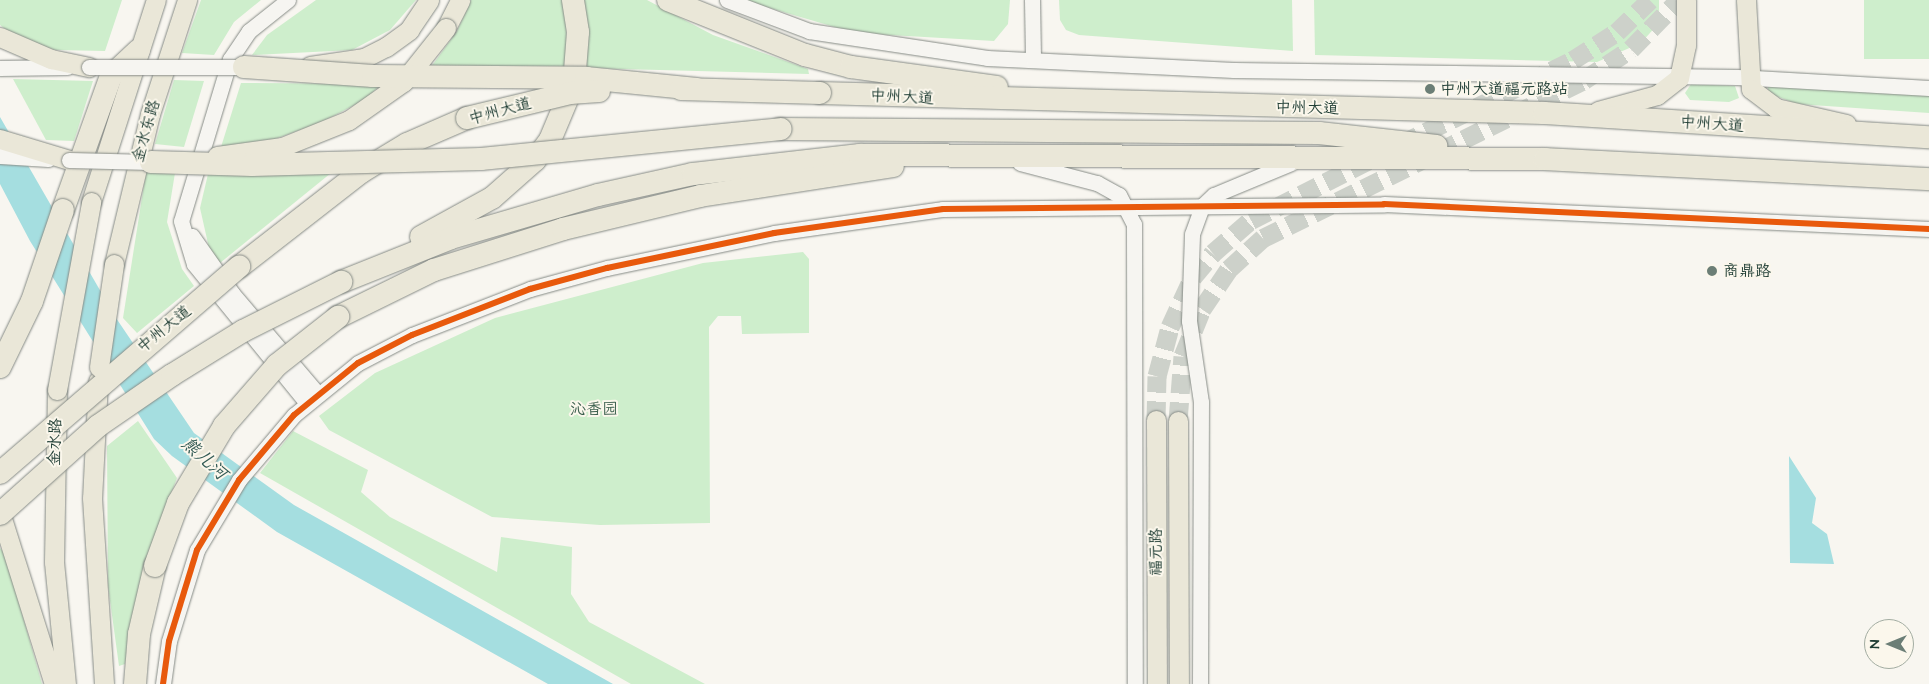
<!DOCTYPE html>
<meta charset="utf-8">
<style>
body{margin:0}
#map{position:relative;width:1929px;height:684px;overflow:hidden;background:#f8f6f0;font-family:"Architects Daughter","LXGW WenKai TC",sans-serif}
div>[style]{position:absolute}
.green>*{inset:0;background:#ceeecc;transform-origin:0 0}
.water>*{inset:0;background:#a5dee0}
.major-tunnel>*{height:19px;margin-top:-9.5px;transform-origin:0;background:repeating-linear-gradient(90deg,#cdd1ca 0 19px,transparent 0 28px)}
.roads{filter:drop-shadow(0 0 1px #868b86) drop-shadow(0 0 1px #868b86)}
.minor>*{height:15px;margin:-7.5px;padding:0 7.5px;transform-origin:7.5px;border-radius:7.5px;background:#f6f5f1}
.major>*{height:19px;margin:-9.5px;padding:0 9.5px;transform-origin:9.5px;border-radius:9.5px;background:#eae7d8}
.highway>*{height:22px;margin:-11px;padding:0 11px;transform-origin:11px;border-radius:11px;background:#eae7d8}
.bridges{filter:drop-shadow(0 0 1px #868b86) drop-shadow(0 0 1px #868b86)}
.minor-bridge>*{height:15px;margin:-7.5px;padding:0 7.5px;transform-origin:7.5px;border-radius:7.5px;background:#f6f5f1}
.major-bridge>*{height:19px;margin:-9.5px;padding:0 9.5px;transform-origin:9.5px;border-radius:9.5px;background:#eae7d8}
.highway-bridge>*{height:22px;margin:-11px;padding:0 11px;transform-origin:11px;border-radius:11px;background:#eae7d8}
.cycleway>*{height:6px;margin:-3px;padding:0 3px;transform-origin:3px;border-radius:3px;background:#e8590c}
.dots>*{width:14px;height:14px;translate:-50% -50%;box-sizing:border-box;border:2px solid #fbf7ec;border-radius:50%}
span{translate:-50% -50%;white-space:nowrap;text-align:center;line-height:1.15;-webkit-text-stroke:4px #fbf7ec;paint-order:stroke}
.poi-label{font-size:16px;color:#1f3d34}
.left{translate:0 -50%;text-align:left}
.street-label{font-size:16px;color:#1f3d34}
.park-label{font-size:16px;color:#3b5f4d}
.water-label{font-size:18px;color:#335b55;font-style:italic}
.north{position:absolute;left:1864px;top:619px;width:50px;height:50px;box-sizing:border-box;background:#fbf7ec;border:1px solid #a3ada2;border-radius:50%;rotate:270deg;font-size:14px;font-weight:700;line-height:20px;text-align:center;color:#1f3d34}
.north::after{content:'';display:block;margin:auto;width:18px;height:22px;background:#6b7e76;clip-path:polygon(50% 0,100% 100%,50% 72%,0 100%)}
</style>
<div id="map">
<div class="green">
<div style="clip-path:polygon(0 0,122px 0,105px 51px,55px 50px,14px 36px,0 25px)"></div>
<div style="clip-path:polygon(201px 0,261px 0,234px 22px,214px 55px,182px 53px)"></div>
<div style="clip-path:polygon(316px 0,416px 0,390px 30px,352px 50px,252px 55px,267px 35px)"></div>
<div style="clip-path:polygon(471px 0,565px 0,568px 68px,431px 67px,457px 31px)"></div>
<div style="clip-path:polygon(583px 0,647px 0,713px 35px,808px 69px,809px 74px,583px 68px)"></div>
<div style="clip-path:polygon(742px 0,1010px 0,1008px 24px,994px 41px,855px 33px)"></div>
<div style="clip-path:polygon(1059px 0,1292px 0,1293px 51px,1079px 35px,1066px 30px,1060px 20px)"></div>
<div style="clip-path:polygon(1314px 0,1659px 0,1659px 11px,1658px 24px,1641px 43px,1597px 62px,1315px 55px)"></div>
<div style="left:1864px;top:0;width:65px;height:59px"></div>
<div style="clip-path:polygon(13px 79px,93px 81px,74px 141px,46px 140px)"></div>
<div style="clip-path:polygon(174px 80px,204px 81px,184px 147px,155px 144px)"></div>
<div style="clip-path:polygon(241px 83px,381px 84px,366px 99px,322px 122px,275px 139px,221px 147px)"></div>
<div style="clip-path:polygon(1691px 84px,1735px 86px,1739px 98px,1729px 102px,1690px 100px,1685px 93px)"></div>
<div style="clip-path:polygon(1768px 86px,1929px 95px,1929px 113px,1797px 104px,1768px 93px)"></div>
<div style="clip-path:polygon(146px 172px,175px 173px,167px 222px,182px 269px,194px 286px,137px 333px,123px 318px)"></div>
<div style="clip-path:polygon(331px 173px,220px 263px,209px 248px,200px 208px,208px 174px)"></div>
<div style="clip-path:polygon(803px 252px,809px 259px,809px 333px,742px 334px,741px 316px,718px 316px,709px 327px,710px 523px,600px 525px,492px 517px,329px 430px,319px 416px,375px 373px,495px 318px,703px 263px)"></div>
<div style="clip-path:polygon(138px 421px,177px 478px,144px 564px,125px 664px,119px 666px,108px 586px,107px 446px)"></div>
<div style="clip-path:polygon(293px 431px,368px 470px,361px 492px,390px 517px,497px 572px,501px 537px,572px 547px,571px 594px,589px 622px,705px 684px,631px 684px,260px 473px)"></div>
<div style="clip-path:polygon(0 548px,5px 554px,42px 684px,0 684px)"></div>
</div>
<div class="water">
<div style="clip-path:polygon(0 117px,116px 318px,194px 433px,294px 505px,613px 684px,548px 684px,277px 532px,172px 456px,154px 439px,30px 241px,0 184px)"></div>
<div style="clip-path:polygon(1789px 456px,1816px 498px,1812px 523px,1827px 534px,1834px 564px,1790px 563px)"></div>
</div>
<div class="major-tunnel">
<div style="left:1401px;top:144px;width:191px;rotate:-26deg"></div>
<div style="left:1573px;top:60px;width:52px;rotate:-32.5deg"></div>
<div style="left:1617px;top:32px;width:46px;rotate:-44.1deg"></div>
<div style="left:1156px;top:420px;width:44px;rotate:-88.7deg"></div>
<div style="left:1157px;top:376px;width:51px;rotate:-75.1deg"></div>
<div style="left:1170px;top:327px;width:55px;rotate:-65.3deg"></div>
<div style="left:1193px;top:277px;width:31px;rotate:-50deg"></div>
<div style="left:1213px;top:253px;width:50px;rotate:-41deg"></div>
<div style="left:1251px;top:220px;width:139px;rotate:-26.9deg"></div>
<div style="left:1178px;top:421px;width:65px;rotate:-85.6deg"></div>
<div style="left:1183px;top:356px;width:51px;rotate:-68deg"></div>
<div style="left:1202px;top:309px;width:48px;rotate:-56deg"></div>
<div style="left:1229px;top:269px;width:46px;rotate:-42.4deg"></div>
<div style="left:1263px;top:238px;width:358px;rotate:-26.2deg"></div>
<div style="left:1584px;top:80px;width:56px;rotate:-33.4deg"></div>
<div style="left:1631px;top:49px;width:69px;rotate:-45.6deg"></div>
</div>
<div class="roads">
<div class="minor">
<div style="left:288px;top:0;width:50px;rotate:141.5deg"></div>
<div style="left:249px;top:31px;width:34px;rotate:124deg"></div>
<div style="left:230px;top:59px;width:169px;rotate:106.8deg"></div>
<div style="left:181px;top:221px;width:45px;rotate:73.2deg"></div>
<div style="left:194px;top:264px;width:179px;rotate:50.9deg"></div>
<div style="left:727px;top:0;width:88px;rotate:20.7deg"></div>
<div style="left:809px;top:31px;width:180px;rotate:8.6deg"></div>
<div style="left:987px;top:58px;width:247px;rotate:2.8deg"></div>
<div style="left:1234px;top:70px;width:503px;rotate:0.8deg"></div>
<div style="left:1737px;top:77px;width:192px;rotate:3.3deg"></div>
<div style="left:1032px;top:0;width:60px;rotate:89deg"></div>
<div style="left:0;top:68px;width:67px;rotate:-0.9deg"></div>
<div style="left:0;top:156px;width:48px;rotate:3.6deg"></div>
<div style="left:1020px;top:163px;width:80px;rotate:14.6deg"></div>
<div style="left:1097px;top:183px;width:25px;rotate:29deg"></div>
<div style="left:1119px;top:195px;width:33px;rotate:63deg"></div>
<div style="left:1134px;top:224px;width:460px;rotate:89.9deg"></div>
<div style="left:192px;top:236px;width:70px;rotate:54.9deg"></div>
<div style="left:232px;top:293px;width:133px;rotate:49.6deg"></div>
<div style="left:163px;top:684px;width:43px;rotate:-82.1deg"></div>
<div style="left:169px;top:641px;width:95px;rotate:-72.9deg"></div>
<div style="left:197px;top:550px;width:82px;rotate:-59deg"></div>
<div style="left:239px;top:480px;width:85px;rotate:-49.8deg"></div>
<div style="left:294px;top:415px;width:82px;rotate:-39.1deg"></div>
<div style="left:358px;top:363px;width:61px;rotate:-27.4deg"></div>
<div style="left:412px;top:335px;width:127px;rotate:-21.3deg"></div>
<div style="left:530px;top:289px;width:80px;rotate:-15.3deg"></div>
<div style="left:607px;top:268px;width:171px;rotate:-11.8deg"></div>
<div style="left:774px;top:233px;width:171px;rotate:-8.1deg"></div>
<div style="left:943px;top:209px;width:441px;rotate:-0.6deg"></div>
<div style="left:1384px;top:204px;width:546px;rotate:2.63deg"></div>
<div style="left:1200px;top:684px;width:282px;rotate:-89.8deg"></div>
<div style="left:1201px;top:402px;width:82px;rotate:-98.4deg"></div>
<div style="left:1189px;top:321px;width:87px;rotate:-88deg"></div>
<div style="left:1192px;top:234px;width:30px;rotate:-70deg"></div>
<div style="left:1202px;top:206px;width:16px;rotate:-43deg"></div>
<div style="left:1214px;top:195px;width:83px;rotate:-22.6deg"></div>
</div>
<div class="major">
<div style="left:1746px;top:0;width:89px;rotate:86.8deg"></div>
<div style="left:1751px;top:89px;width:31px;rotate:37deg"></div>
<div style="left:1776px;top:108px;width:72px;rotate:12.9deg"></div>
<div style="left:446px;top:28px;width:31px;rotate:-63deg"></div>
<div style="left:0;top:37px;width:56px;rotate:23.3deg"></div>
<div style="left:51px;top:59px;width:39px;rotate:12deg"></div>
<div style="left:310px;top:66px;width:55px;rotate:-8.4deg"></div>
<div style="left:364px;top:58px;width:25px;rotate:-27deg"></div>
<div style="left:386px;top:47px;width:29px;rotate:-36deg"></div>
<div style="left:409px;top:30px;width:36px;rotate:-56deg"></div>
<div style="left:1598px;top:111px;width:61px;rotate:-15.2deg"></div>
<div style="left:1657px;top:95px;width:28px;rotate:-38deg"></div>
<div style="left:1679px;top:78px;width:34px;rotate:-78deg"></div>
<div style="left:1686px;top:45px;width:45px;rotate:-90deg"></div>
<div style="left:0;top:139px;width:72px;rotate:16.9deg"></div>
<div style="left:91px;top:202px;width:212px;rotate:-72.2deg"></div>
<div style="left:114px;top:264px;width:154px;rotate:-76.5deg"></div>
<div style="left:150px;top:114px;width:120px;rotate:-72deg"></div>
<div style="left:98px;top:381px;width:117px;rotate:92.9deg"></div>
<div style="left:92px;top:498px;width:186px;rotate:86.3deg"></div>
<div style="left:57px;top:390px;width:172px;rotate:91deg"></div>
<div style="left:54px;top:562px;width:123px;rotate:84.4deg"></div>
<div style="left:1156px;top:420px;width:264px;rotate:89.8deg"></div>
<div style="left:1178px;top:421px;width:263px;rotate:89.8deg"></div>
<div style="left:0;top:512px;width:180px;rotate:72.6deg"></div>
</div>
<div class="highway">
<div style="left:668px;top:0;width:148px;rotate:21.9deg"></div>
<div style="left:805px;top:55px;width:48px;rotate:14.6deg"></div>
<div style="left:851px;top:67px;width:147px;rotate:7.8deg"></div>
<div style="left:820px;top:93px;width:724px;rotate:1.58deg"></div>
<div style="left:1544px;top:113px;width:386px;rotate:3.6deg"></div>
<div style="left:780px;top:129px;width:539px;rotate:0.43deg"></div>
<div style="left:1319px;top:133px;width:118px;rotate:6.3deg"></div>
<div style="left:63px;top:210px;width:142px;rotate:-70.3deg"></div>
<div style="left:111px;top:76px;width:38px;rotate:-43deg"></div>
<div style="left:421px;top:237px;width:81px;rotate:-28.8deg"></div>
<div style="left:492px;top:198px;width:57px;rotate:-41.5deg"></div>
<div style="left:535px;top:160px;width:25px;rotate:-53deg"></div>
<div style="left:550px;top:140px;width:62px;rotate:-67.2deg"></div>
<div style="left:574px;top:83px;width:51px;rotate:-85.5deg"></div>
<div style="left:578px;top:32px;width:32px;rotate:-99deg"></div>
<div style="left:239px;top:267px;width:155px;rotate:-37.9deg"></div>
<div style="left:361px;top:172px;width:54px;rotate:-31.3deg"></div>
<div style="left:407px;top:144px;width:65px;rotate:-23.4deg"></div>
<div style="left:341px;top:282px;width:118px;rotate:-21.8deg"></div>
<div style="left:451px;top:238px;width:153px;rotate:-16.3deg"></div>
<div style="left:598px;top:195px;width:97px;rotate:-12.5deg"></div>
<div style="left:693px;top:174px;width:168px;rotate:-6.5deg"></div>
<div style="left:860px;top:155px;width:685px;rotate:0.33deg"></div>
<div style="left:1545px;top:159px;width:385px;rotate:3deg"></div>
<div style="left:338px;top:317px;width:107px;rotate:-26.1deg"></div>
<div style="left:434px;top:270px;width:135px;rotate:-17.6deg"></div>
<div style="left:563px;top:229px;width:141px;rotate:-13.5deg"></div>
<div style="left:700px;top:196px;width:195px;rotate:-8.8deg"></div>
<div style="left:135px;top:684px;width:50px;rotate:-85.4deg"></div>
<div style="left:139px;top:634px;width:70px;rotate:-76.8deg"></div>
</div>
</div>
<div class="bridges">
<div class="minor-bridge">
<div style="left:89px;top:67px;width:155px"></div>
<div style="left:69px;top:160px;width:82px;rotate:1.4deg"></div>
</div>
<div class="major-bridge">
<div style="left:217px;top:156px;width:66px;rotate:-7.9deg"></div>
<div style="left:282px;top:147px;width:72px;rotate:-21.9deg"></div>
<div style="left:349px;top:120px;width:66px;rotate:-35.1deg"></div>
<div style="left:403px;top:82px;width:69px;rotate:-51.5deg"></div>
<div style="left:99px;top:367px;width:104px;rotate:-81.7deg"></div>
<div style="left:57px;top:390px;width:191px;rotate:-79.7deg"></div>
</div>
<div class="highway-bridge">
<div style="left:244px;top:67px;width:129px;rotate:4deg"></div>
<div style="left:373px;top:76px;width:213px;rotate:0.5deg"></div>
<div style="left:586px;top:78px;width:111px;rotate:5.7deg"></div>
<div style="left:681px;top:89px;width:139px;rotate:1.6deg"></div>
<div style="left:467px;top:118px;width:106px;rotate:-13.6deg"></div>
<div style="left:570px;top:93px;width:29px;rotate:-4deg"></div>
<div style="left:151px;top:162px;width:101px;rotate:1.7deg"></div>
<div style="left:252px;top:165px;width:229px;rotate:-1.5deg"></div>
<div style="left:481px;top:159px;width:301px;rotate:-5.7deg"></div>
<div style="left:0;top:367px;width:73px;rotate:-64.1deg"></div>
<div style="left:32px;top:301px;width:96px;rotate:-71.2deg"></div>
<div style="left:0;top:473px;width:316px;rotate:-40.8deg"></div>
<div style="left:0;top:514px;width:132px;rotate:-41.9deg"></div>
<div style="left:98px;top:426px;width:90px;rotate:-34.6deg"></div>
<div style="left:172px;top:375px;width:84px;rotate:-31.8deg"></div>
<div style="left:243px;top:331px;width:110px;rotate:-26.6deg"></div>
<div style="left:155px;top:566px;width:67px;rotate:-69.9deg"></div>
<div style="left:178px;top:503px;width:90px;rotate:-59.1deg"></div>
<div style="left:224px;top:426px;width:81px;rotate:-49deg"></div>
<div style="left:277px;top:365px;width:78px;rotate:-38.2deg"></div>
</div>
</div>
<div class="cycleway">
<div style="left:163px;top:684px;width:43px;rotate:-82.1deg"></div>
<div style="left:169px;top:641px;width:95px;rotate:-72.9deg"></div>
<div style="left:197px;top:550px;width:82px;rotate:-59deg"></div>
<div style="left:239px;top:480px;width:85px;rotate:-49.8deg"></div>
<div style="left:294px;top:415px;width:82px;rotate:-39.1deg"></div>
<div style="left:358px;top:363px;width:61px;rotate:-27.4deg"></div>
<div style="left:412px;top:335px;width:127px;rotate:-21.3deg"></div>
<div style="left:530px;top:289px;width:80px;rotate:-15.3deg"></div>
<div style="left:607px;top:268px;width:171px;rotate:-11.8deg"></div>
<div style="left:774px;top:233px;width:171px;rotate:-8.1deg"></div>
<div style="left:943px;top:209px;width:441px;rotate:-0.6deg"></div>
<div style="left:1384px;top:204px;width:546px;rotate:2.63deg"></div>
</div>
<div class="dots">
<div style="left:1430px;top:89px;background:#6b7e76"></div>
<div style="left:1712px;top:271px;background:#6b7e76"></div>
</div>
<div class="poi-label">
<span class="left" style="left:1440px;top:89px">中州大道福元路站</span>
<span class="left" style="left:1723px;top:271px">商鼎路</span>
</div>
<div class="street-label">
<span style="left:902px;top:97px;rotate:3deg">中州大道</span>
<span style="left:1307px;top:108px;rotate:1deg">中州大道</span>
<span style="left:500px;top:111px;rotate:-15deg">中州大道</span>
<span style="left:1712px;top:124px;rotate:4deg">中州大道</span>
<span style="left:146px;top:131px;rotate:-74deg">金水东路</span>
<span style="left:164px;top:329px;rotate:-39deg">中州大道</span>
<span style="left:55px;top:442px;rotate:-88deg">金水路</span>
<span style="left:1156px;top:552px;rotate:-90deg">福元路</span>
</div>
<div class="park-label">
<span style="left:594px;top:409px">沁香园</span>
</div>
<div class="water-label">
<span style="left:204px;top:459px;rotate:42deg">熊儿河</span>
</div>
<div class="north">N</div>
</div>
